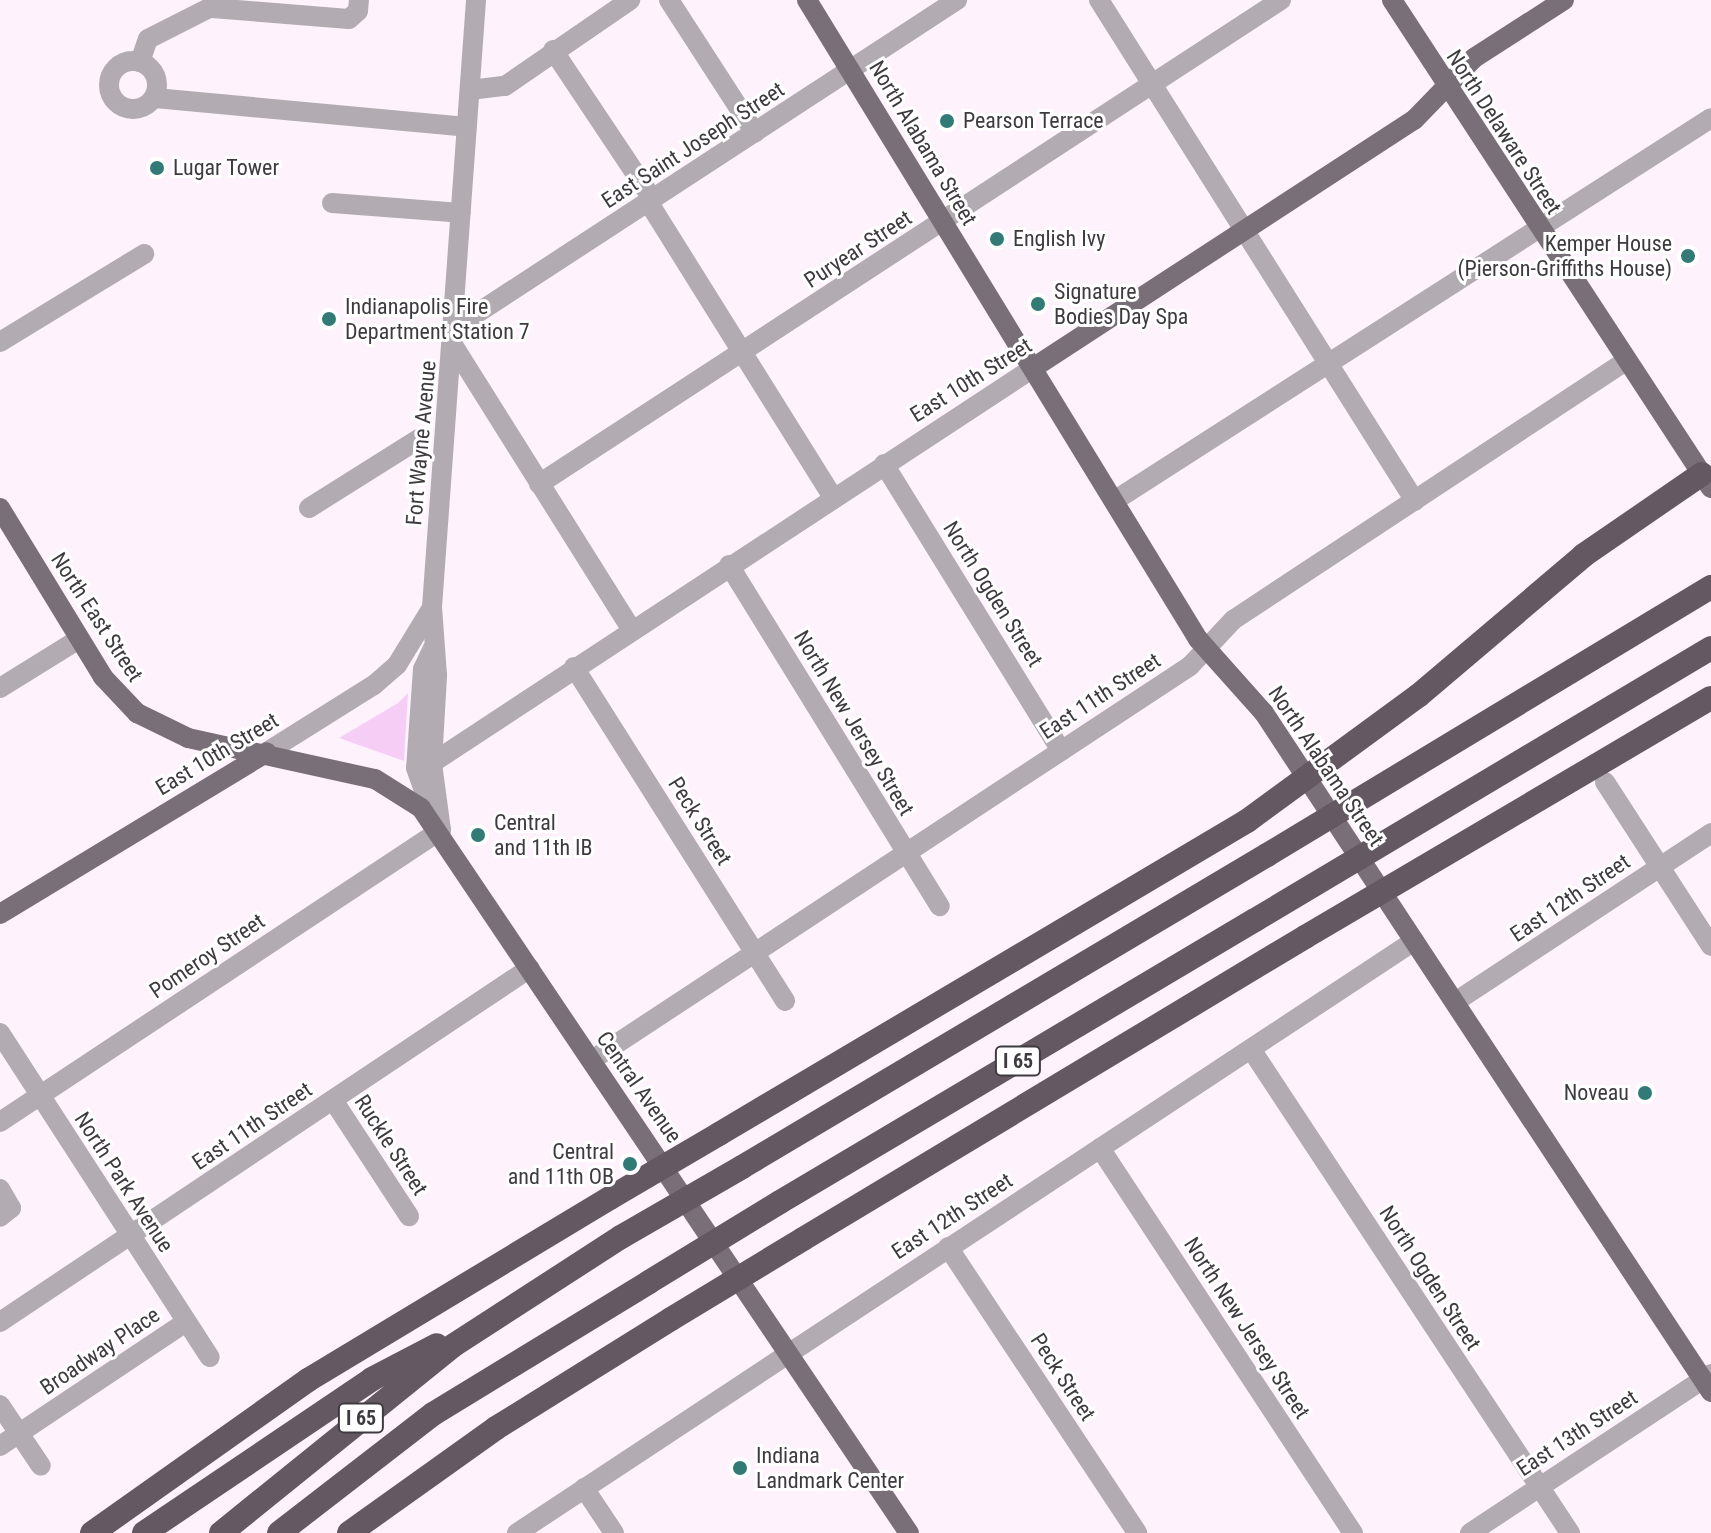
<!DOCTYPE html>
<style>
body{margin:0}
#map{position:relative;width:1711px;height:1533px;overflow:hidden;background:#fef3fd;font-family:"Roboto Condensed",sans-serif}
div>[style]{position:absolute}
.green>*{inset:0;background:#f6cef5}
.minor>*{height:20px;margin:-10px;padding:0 10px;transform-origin:10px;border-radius:10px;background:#b2acb2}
.minor>.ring{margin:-10px;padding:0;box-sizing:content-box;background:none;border:20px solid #b2acb2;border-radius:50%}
.major>*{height:20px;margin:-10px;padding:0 10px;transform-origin:10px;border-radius:10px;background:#786f78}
.highway>*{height:24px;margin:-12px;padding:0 12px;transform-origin:12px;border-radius:12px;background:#645963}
.highway-bridge>*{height:24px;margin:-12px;padding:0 12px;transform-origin:12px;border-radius:12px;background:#645963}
.dots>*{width:22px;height:22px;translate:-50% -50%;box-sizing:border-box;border:4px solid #fff;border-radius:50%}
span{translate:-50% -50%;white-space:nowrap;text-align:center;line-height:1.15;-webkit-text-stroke:6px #fff;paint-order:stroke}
.shield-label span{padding:2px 6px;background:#fff;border:2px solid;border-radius:6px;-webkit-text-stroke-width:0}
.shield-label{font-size:20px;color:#3f3a3f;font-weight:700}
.poi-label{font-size:22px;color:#3f3a3f}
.left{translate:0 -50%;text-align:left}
.right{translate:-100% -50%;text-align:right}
.street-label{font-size:22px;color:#3f3a3f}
</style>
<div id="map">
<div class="green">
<div style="clip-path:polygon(408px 693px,404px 761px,339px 738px,398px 703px)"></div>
</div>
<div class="minor">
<div style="left:669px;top:0;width:158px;rotate:57.1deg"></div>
<div style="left:1099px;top:0;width:592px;rotate:57.76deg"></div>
<div style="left:212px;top:8px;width:137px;rotate:4.6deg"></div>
<div style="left:349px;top:19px;width:12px;rotate:-42deg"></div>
<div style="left:358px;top:11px;width:11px;rotate:-85deg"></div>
<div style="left:553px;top:50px;width:180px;rotate:56.3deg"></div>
<div class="ring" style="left:109px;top:61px;width:28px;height:28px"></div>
<div style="left:140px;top:62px;width:24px;rotate:-71deg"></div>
<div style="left:148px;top:39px;width:84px;rotate:-26.9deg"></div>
<div style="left:470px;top:90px;width:35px;rotate:-7deg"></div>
<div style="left:505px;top:86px;width:152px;rotate:-34.5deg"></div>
<div style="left:155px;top:98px;width:313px;rotate:5.3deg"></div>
<div style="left:332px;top:203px;width:129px;rotate:4.4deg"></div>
<div style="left:649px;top:203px;width:347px;rotate:58deg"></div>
<div style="left:453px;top:329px;width:602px;rotate:-33.14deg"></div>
<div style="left:0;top:342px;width:169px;rotate:-31.4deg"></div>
<div style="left:453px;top:345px;width:335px;rotate:57.9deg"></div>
<div style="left:884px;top:464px;width:337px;rotate:58.3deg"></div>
<div style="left:539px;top:484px;width:886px;rotate:-33.12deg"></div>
<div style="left:1114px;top:501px;width:709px;rotate:-32.68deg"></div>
<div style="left:309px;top:508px;width:131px;rotate:-32.2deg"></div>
<div style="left:729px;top:565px;width:401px;rotate:58.3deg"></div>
<div style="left:432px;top:650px;width:21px;rotate:115deg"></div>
<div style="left:423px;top:669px;width:99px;rotate:94deg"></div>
<div style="left:416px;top:768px;width:54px;rotate:70.6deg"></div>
<div style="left:574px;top:667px;width:395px;rotate:57.7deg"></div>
<div style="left:0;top:688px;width:93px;rotate:-31.8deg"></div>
<div style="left:267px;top:752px;width:126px;rotate:-32.1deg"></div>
<div style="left:374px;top:685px;width:30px;rotate:-41deg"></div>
<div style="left:397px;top:665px;width:63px;rotate:-58.6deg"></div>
<div style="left:432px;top:763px;width:719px;rotate:-33.31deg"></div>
<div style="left:1605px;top:782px;width:195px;rotate:57.1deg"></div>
<div style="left:441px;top:830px;width:68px;rotate:-97.7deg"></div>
<div style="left:432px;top:763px;width:88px;rotate:-86.7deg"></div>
<div style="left:437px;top:675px;width:68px;rotate:-94.2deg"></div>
<div style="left:432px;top:607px;width:609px;rotate:-85.85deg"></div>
<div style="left:1455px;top:1002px;width:307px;rotate:-33.4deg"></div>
<div style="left:0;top:1033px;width:386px;rotate:57.1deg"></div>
<div style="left:1251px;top:1049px;width:580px;rotate:56.61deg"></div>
<div style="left:592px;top:1060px;width:716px;rotate:-33.38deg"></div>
<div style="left:1190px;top:666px;width:63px;rotate:-46.9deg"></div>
<div style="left:1233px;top:620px;width:471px;rotate:-33.4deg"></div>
<div style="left:333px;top:1100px;width:139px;rotate:56.8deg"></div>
<div style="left:0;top:1122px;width:529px;rotate:-33.51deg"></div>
<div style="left:1100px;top:1148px;width:461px;rotate:56.7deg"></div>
<div style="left:0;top:1189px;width:22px;rotate:60deg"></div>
<div style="left:11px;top:1208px;width:14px;rotate:141deg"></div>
<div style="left:948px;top:1247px;width:343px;rotate:56.5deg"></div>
<div style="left:0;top:1322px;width:637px;rotate:-33.74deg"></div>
<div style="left:0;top:1405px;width:73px;rotate:56.1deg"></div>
<div style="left:0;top:1446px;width:224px;rotate:-33.7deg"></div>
<div style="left:584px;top:1488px;width:54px;rotate:56.3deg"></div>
<div style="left:517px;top:1533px;width:1075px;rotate:-33.42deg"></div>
<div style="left:1470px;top:1533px;width:289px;rotate:-33.4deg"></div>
</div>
<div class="major">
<div style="left:807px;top:0;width:749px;rotate:58.54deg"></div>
<div style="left:1198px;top:639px;width:99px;rotate:48.3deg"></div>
<div style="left:1264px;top:713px;width:813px;rotate:56.64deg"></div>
<div style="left:1392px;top:0;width:583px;rotate:56.83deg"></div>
<div style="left:1033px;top:368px;width:455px;rotate:-33.1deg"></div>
<div style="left:1414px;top:120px;width:86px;rotate:-45.9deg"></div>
<div style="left:1474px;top:58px;width:107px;rotate:-32.8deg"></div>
<div style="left:0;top:508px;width:198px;rotate:58.6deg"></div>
<div style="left:103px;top:677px;width:50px;rotate:46.6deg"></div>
<div style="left:137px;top:713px;width:57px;rotate:26.1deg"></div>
<div style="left:188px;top:738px;width:191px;rotate:12.4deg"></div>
<div style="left:375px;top:779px;width:54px;rotate:32.2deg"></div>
<div style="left:421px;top:808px;width:874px;rotate:56.06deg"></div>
<div style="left:0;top:914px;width:312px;rotate:-31.2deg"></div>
</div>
<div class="highway">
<div style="left:1418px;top:696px;width:218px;rotate:-40.3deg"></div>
<div style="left:1584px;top:555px;width:143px;rotate:-34.5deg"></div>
<div style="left:719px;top:1134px;width:614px;rotate:-30.66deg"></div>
<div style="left:742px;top:1167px;width:611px;rotate:-30.72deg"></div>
<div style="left:780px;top:1202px;width:552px;rotate:-30.7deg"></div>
<div style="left:803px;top:1239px;width:586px;rotate:-31.03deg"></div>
<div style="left:92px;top:1533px;width:265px;rotate:-35.3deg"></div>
<div style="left:308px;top:1380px;width:353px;rotate:-31.1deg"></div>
<div style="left:144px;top:1533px;width:275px;rotate:-34deg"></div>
<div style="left:372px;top:1379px;width:73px;rotate:-27.6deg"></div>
<div style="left:221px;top:1533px;width:299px;rotate:-38.9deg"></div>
<div style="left:454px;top:1345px;width:199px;rotate:-32.9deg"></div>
<div style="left:279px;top:1533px;width:195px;rotate:-37.7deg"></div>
<div style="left:433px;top:1414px;width:253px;rotate:-31.4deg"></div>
<div style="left:349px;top:1533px;width:181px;rotate:-35.5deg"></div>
<div style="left:496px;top:1428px;width:206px;rotate:-31.9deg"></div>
</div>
<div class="highway-bridge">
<div style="left:1247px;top:821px;width:212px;rotate:-36.2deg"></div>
<div style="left:1267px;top:855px;width:519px;rotate:-31.12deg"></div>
<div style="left:1255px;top:920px;width:531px;rotate:-30.82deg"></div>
<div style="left:1305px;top:937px;width:471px;rotate:-30.5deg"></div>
<div style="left:610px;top:1198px;width:126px;rotate:-30.4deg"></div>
<div style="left:621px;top:1237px;width:140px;rotate:-30deg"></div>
<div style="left:649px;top:1282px;width:153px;rotate:-31.4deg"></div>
<div style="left:671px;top:1319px;width:154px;rotate:-31.2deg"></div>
</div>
<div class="dots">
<div style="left:947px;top:121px;background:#327a75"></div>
<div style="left:157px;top:168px;background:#327a75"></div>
<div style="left:997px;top:239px;background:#327a75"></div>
<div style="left:1688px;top:256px;background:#327a75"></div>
<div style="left:1038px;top:304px;background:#327a75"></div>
<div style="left:329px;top:319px;background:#327a75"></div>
<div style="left:478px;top:835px;background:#327a75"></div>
<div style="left:1645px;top:1093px;background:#327a75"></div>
<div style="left:630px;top:1164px;background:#327a75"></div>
<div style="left:740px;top:1468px;background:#327a75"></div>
</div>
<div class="shield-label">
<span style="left:1018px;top:1061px">I 65</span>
<span style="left:361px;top:1418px">I 65</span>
</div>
<div class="poi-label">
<span class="left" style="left:963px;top:121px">Pearson Terrace</span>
<span class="left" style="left:173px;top:168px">Lugar Tower</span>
<span class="left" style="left:1013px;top:239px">English Ivy</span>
<span class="right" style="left:1672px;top:256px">Kemper House<br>(Pierson-Griffiths House)</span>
<span class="left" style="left:1054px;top:304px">Signature<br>Bodies Day Spa</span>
<span class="left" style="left:345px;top:319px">Indianapolis Fire<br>Department Station 7</span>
<span class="left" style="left:494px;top:835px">Central<br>and 11th IB</span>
<span class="right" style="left:1629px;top:1093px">Noveau</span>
<span class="right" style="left:614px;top:1164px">Central<br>and 11th OB</span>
<span class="left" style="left:756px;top:1468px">Indiana<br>Landmark Center</span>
</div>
<div class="street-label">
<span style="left:1504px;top:132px;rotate:57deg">North Delaware Street</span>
<span style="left:923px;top:143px;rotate:59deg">North Alabama Street</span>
<span style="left:693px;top:145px;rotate:-33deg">East Saint Joseph Street</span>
<span style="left:858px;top:249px;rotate:-33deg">Puryear Street</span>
<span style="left:971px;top:380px;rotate:-32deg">East 10th Street</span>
<span style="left:421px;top:443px;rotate:-85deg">Fort Wayne Avenue</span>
<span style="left:993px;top:594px;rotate:58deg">North Ogden Street</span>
<span style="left:97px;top:617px;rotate:57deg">North East Street</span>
<span style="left:1100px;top:696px;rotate:-33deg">East 11th Street</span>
<span style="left:854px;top:723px;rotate:59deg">North New Jersey Street</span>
<span style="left:217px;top:754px;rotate:-31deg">East 10th Street</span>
<span style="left:1326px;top:766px;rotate:56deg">North Alabama Street</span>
<span style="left:700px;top:821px;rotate:58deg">Peck Street</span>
<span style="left:1570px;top:898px;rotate:-34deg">East 12th Street</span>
<span style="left:207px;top:956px;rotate:-34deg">Pomeroy Street</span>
<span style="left:639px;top:1087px;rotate:55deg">Central Avenue</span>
<span style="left:252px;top:1126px;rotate:-34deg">East 11th Street</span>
<span style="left:391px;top:1145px;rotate:57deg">Ruckle Street</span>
<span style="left:124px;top:1182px;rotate:57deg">North Park Avenue</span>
<span style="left:952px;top:1216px;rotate:-33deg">East 12th Street</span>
<span style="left:1430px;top:1278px;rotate:57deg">North Ogden Street</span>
<span style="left:1247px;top:1328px;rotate:57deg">North New Jersey Street</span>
<span style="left:100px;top:1351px;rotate:-34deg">Broadway Place</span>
<span style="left:1063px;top:1377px;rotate:57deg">Peck Street</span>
<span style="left:1577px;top:1433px;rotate:-33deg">East 13th Street</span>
</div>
</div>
